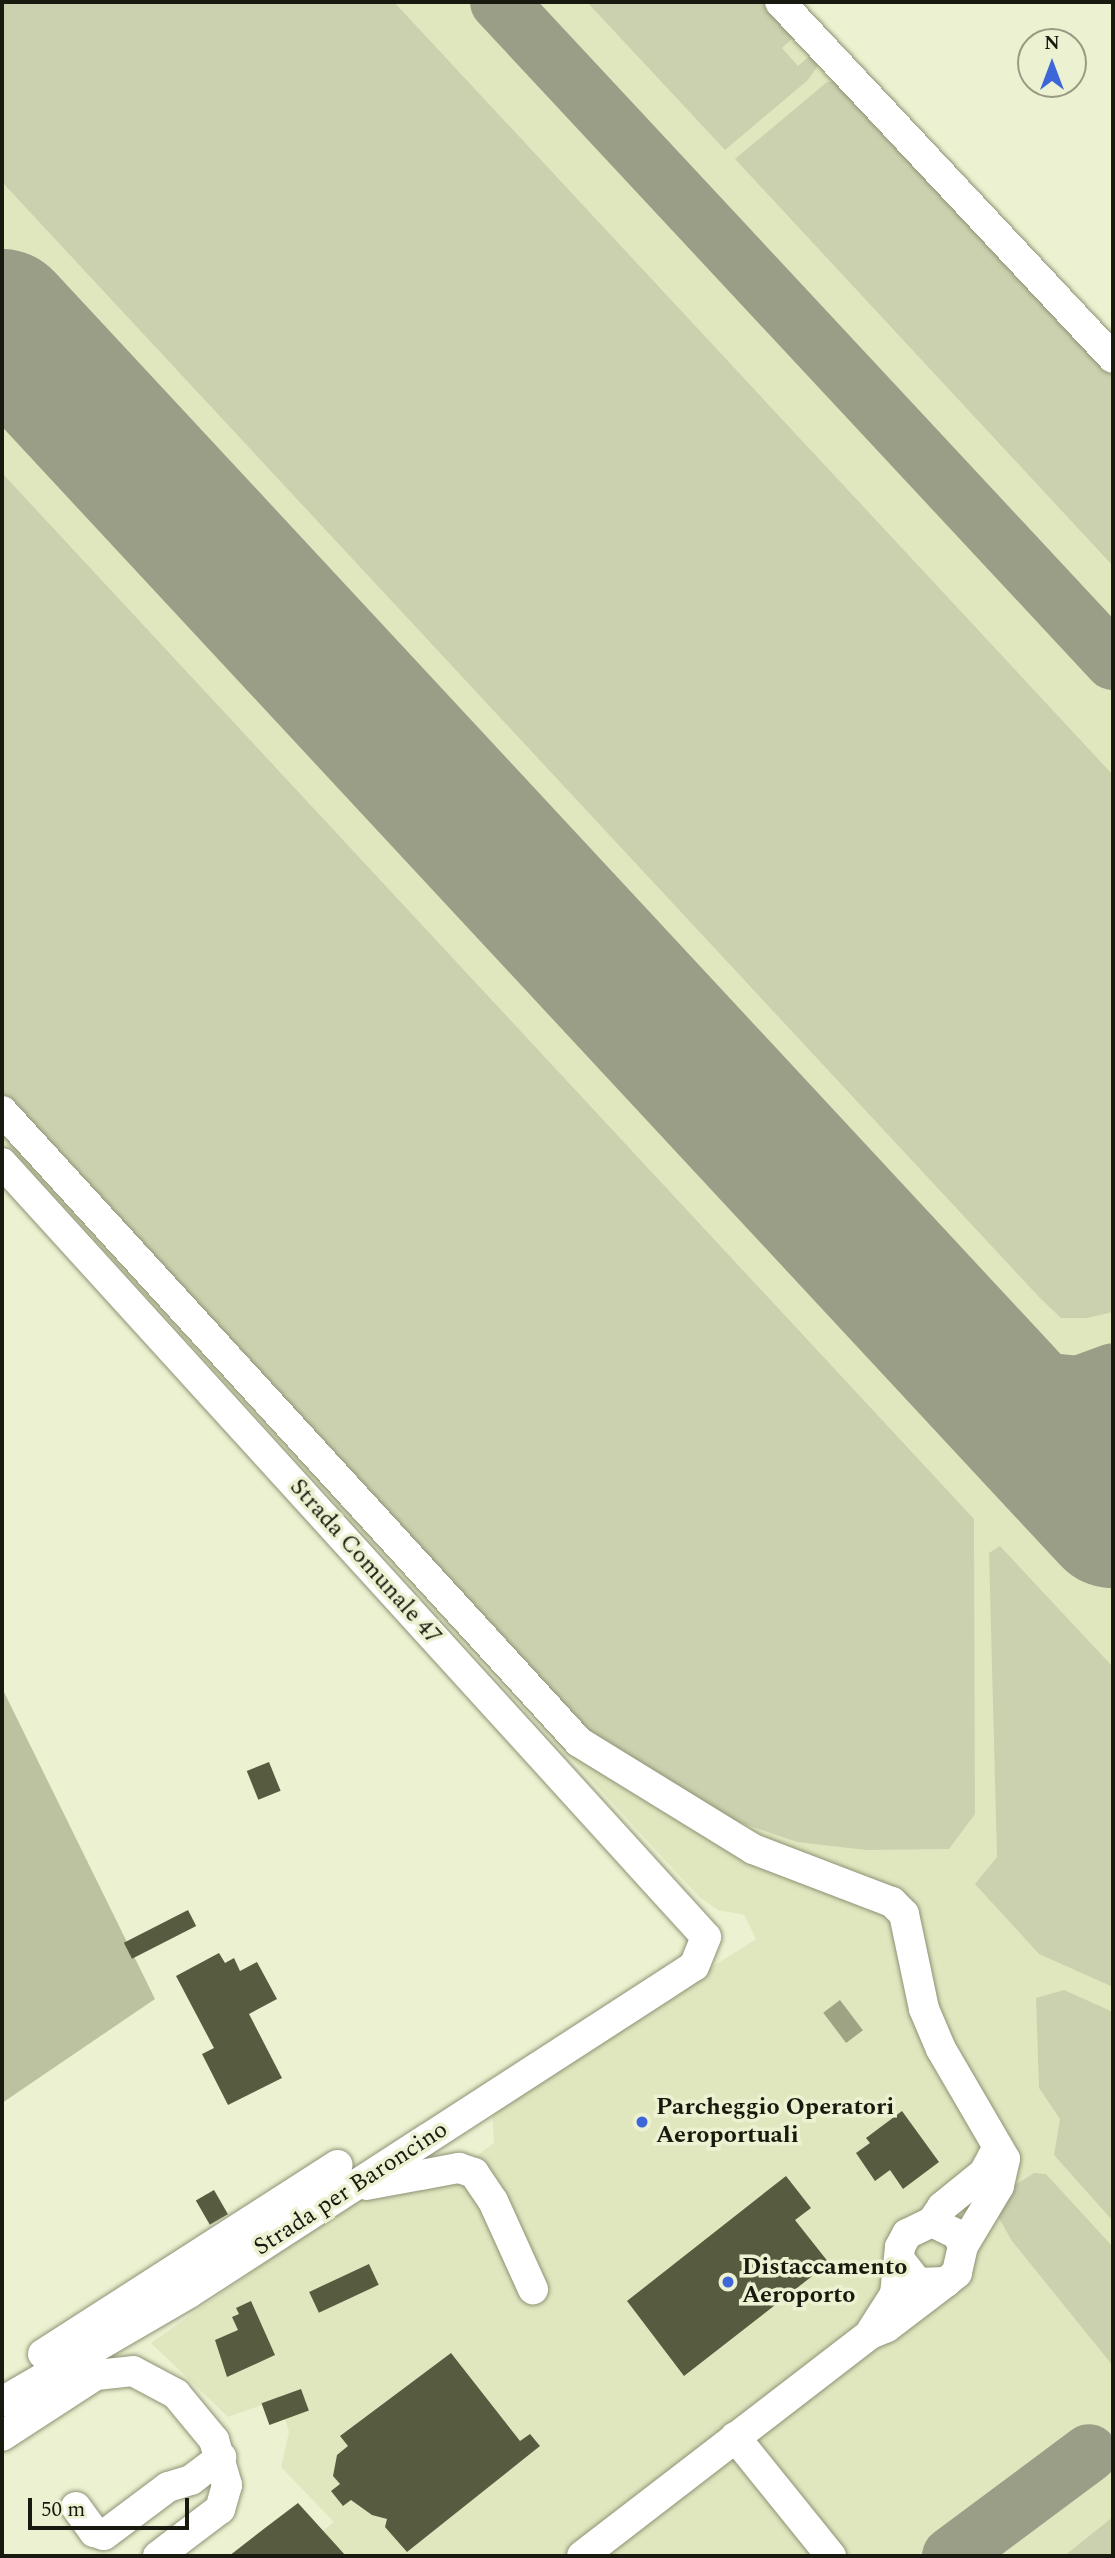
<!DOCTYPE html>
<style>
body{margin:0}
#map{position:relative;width:1115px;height:2558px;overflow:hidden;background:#ecf1d1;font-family:Spectral,serif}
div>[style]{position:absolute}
.built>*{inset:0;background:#e0e7bf}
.green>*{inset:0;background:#cbd1af}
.forest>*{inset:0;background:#bcc19f}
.water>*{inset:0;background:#9ea483;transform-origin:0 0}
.taxiway>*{height:58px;margin:-29px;padding:0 29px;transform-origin:29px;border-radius:29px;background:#9a9e86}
.runway>*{height:144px;margin:-72px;padding:0 72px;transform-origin:72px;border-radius:72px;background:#9a9e86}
.building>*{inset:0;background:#575c40;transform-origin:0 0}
.roads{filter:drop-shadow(0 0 2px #8d9274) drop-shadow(0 0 2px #8d9274)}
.minor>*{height:30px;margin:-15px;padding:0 15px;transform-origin:15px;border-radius:15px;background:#fff}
.dots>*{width:19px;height:19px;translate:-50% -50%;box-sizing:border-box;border:4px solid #ecf1d1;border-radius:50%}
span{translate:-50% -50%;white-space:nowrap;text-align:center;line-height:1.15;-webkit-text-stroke:7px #ecf1d1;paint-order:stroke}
.street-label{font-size:24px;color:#191a0f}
.poi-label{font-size:24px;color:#191a0f;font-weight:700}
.left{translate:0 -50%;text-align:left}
.frame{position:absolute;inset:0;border:4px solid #191a0f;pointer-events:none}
.north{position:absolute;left:1017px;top:28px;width:70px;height:70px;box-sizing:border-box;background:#ecf1d1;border:2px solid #989b83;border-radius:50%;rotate:0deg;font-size:19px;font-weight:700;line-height:28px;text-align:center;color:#191a0f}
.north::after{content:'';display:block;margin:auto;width:24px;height:32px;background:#3d67d8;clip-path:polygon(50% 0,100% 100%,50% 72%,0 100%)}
.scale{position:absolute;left:28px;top:2498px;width:161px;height:32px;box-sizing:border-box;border:4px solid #191a0f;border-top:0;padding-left:9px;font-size:21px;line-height:24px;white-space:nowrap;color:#191a0f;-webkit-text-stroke:5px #ecf1d1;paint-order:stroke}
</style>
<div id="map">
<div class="built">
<div style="clip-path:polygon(2px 2px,799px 2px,1113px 337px,1113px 2556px,290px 2556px,334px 2522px,281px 2467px,289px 2432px,285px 2420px,262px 2405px,228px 2417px,151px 2343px,353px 2200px,447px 2178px,494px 2143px,492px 2107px,756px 1939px,744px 1915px,718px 1910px,699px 1897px,2px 1140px)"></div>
</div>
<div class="green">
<div style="clip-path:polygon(2px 2px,394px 2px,1113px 775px,1113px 1312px,1087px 1318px,1061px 1318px,1039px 1297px,2px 182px)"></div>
<div style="clip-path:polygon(587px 2px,762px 2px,795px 36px,782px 48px,798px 66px,813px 53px,819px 64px,808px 80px,725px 150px)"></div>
<div style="clip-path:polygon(827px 82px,841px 82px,1113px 376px,1113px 566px,735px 159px)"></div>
<div style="clip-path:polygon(2px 473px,974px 1519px,975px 1814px,949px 1849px,866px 1850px,797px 1842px,724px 1817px,585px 1733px,2px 1104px)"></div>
<div style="clip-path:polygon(1000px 1546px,1113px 1667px,1113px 1987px,1039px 1954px,975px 1884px,997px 1857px,989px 1553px)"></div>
<div style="clip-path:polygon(1064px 1990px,1113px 2012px,1113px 2221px,1054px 2155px,1060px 2119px,1039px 2088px,1036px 1998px)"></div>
<div style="clip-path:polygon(1034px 2173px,1046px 2174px,1113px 2247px,1113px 2366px,1012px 2241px,996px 2213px,1003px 2193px)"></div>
<div style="clip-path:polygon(1113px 2517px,1113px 2556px,1064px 2556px)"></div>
</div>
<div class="forest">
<div style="clip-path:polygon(2px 1688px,155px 1999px,2px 2103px)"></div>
</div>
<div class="water">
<div style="left:840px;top:2000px;width:38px;height:21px;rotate:53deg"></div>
</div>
<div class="taxiway">
<div style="left:499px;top:2px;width:901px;rotate:47.02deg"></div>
<div style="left:924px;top:1312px;width:82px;rotate:36.6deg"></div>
<div style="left:990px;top:1361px;width:44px;rotate:25.4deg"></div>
<div style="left:1030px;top:1380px;width:48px;rotate:5.9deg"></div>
<div style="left:1078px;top:1385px;width:37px;rotate:-20deg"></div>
<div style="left:1113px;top:1389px;width:32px;rotate:110deg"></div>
<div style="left:1102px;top:1419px;width:34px;rotate:87deg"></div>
<div style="left:1104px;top:1453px;width:28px;rotate:71deg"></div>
<div style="left:951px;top:2556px;width:172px;rotate:-36.7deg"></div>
</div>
<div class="runway">
<div style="left:2px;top:321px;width:1632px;rotate:47.09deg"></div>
</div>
<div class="building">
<div style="left:269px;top:1762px;width:31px;height:24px;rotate:68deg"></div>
<div style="left:188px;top:1910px;width:18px;height:72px;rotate:63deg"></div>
<div style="clip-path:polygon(219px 1953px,225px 1963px,234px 1958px,240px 1971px,257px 1962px,277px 1999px,249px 2014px,282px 2078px,228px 2105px,202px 2054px,214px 2048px,176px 1976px)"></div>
<div style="clip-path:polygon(902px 2111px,939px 2162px,903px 2189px,890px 2170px,875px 2181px,856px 2153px,870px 2143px,866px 2138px)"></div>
<div style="clip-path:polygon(786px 2176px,811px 2208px,795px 2220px,829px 2263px,684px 2376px,627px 2301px)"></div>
<div style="left:214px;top:2190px;width:28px;height:21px;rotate:60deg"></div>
<div style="left:369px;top:2264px;width:23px;height:66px;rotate:65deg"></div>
<div style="clip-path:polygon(251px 2301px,275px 2355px,227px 2377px,215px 2340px,238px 2330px,232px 2317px,239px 2314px,236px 2308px)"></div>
<div style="clip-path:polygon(451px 2353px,520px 2441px,530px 2434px,540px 2446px,407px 2552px,385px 2527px,387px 2519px,372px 2515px,351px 2500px,343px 2506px,331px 2491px,340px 2484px,333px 2476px,337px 2455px,348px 2446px,340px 2436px)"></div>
<div style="left:301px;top:2389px;width:23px;height:42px;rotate:70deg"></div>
<div style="clip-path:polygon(298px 2503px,346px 2556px,229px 2556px,265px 2528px)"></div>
</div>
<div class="roads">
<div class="minor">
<div style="left:780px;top:2px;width:487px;rotate:46.9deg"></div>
<div style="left:2px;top:1111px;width:855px;rotate:47.56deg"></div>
<div style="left:579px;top:1742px;width:204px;rotate:31.6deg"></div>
<div style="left:753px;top:1849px;width:149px;rotate:20.9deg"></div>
<div style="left:892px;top:1902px;width:17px;rotate:45deg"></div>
<div style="left:904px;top:1914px;width:97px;rotate:78.1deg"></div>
<div style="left:924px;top:2009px;width:43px;rotate:67deg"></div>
<div style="left:941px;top:2049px;width:127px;rotate:59.8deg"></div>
<div style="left:1005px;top:2159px;width:28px;rotate:103deg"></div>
<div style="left:999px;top:2186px;width:70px;rotate:121deg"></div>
<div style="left:2px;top:1163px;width:1046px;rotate:47.71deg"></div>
<div style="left:706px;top:1937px;width:31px;rotate:112deg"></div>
<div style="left:694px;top:1966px;width:602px;rotate:147.08deg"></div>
<div style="left:189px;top:2293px;width:216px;rotate:149.8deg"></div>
<div style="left:366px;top:2185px;width:95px;rotate:-10.4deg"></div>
<div style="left:459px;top:2168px;width:16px;rotate:18deg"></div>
<div style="left:474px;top:2173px;width:34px;rotate:56deg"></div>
<div style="left:493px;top:2201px;width:97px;rotate:65.6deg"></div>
<div style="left:932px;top:2222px;width:18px;rotate:-56deg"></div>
<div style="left:942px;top:2207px;width:54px;rotate:-39deg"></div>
<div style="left:984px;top:2173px;width:27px;rotate:-62deg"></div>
<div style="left:872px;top:2330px;width:43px;rotate:-57.4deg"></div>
<div style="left:895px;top:2294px;width:47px;rotate:-83.9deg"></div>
<div style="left:900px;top:2247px;width:15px;rotate:-62deg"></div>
<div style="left:907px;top:2234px;width:28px;rotate:-26deg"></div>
<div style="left:932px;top:2222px;width:28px;rotate:26deg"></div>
<div style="left:957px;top:2234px;width:13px;rotate:63deg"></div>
<div style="left:963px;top:2246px;width:28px;rotate:103deg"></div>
<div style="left:957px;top:2273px;width:14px;rotate:141deg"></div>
<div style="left:946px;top:2282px;width:28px;rotate:178deg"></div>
<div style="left:918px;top:2283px;width:28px;rotate:-128deg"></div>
<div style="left:43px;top:2354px;width:350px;rotate:-32.7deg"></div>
<div style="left:2px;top:2436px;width:112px;rotate:-33deg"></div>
<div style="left:96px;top:2375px;width:37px;rotate:-6deg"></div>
<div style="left:133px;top:2371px;width:49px;rotate:28.1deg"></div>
<div style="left:176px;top:2394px;width:60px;rotate:50.4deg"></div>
<div style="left:214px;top:2440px;width:47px;rotate:73.9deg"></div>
<div style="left:227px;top:2485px;width:25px;rotate:106deg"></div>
<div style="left:220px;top:2509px;width:78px;rotate:142.8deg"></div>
<div style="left:735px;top:2437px;width:153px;rotate:51.1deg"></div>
<div style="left:76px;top:2507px;width:31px;rotate:54deg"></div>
<div style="left:94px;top:2532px;width:10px;rotate:17deg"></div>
<div style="left:104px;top:2535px;width:80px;rotate:-36.9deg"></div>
<div style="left:168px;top:2487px;width:24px;rotate:-17deg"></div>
<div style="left:191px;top:2480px;width:38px;rotate:-37deg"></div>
<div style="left:582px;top:2556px;width:364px;rotate:-37.6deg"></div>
<div style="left:870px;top:2334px;width:18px;rotate:-22deg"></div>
<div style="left:887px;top:2327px;width:74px;rotate:-37.3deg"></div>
</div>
</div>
<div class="dots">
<div style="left:642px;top:2122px;background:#3d67d8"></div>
<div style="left:728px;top:2282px;background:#3d67d8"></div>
</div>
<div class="street-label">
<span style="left:365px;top:1562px;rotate:48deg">Strada Comunale 47</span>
<span style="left:351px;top:2189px;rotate:-33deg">Strada per Baroncino</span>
</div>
<div class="poi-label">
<span class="left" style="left:656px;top:2122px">Parcheggio Operatori<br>Aeroportuali</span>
<span class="left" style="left:742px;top:2282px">Distaccamento<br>Aeroporto</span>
</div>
<div class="frame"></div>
<div class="north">N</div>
<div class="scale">50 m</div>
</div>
